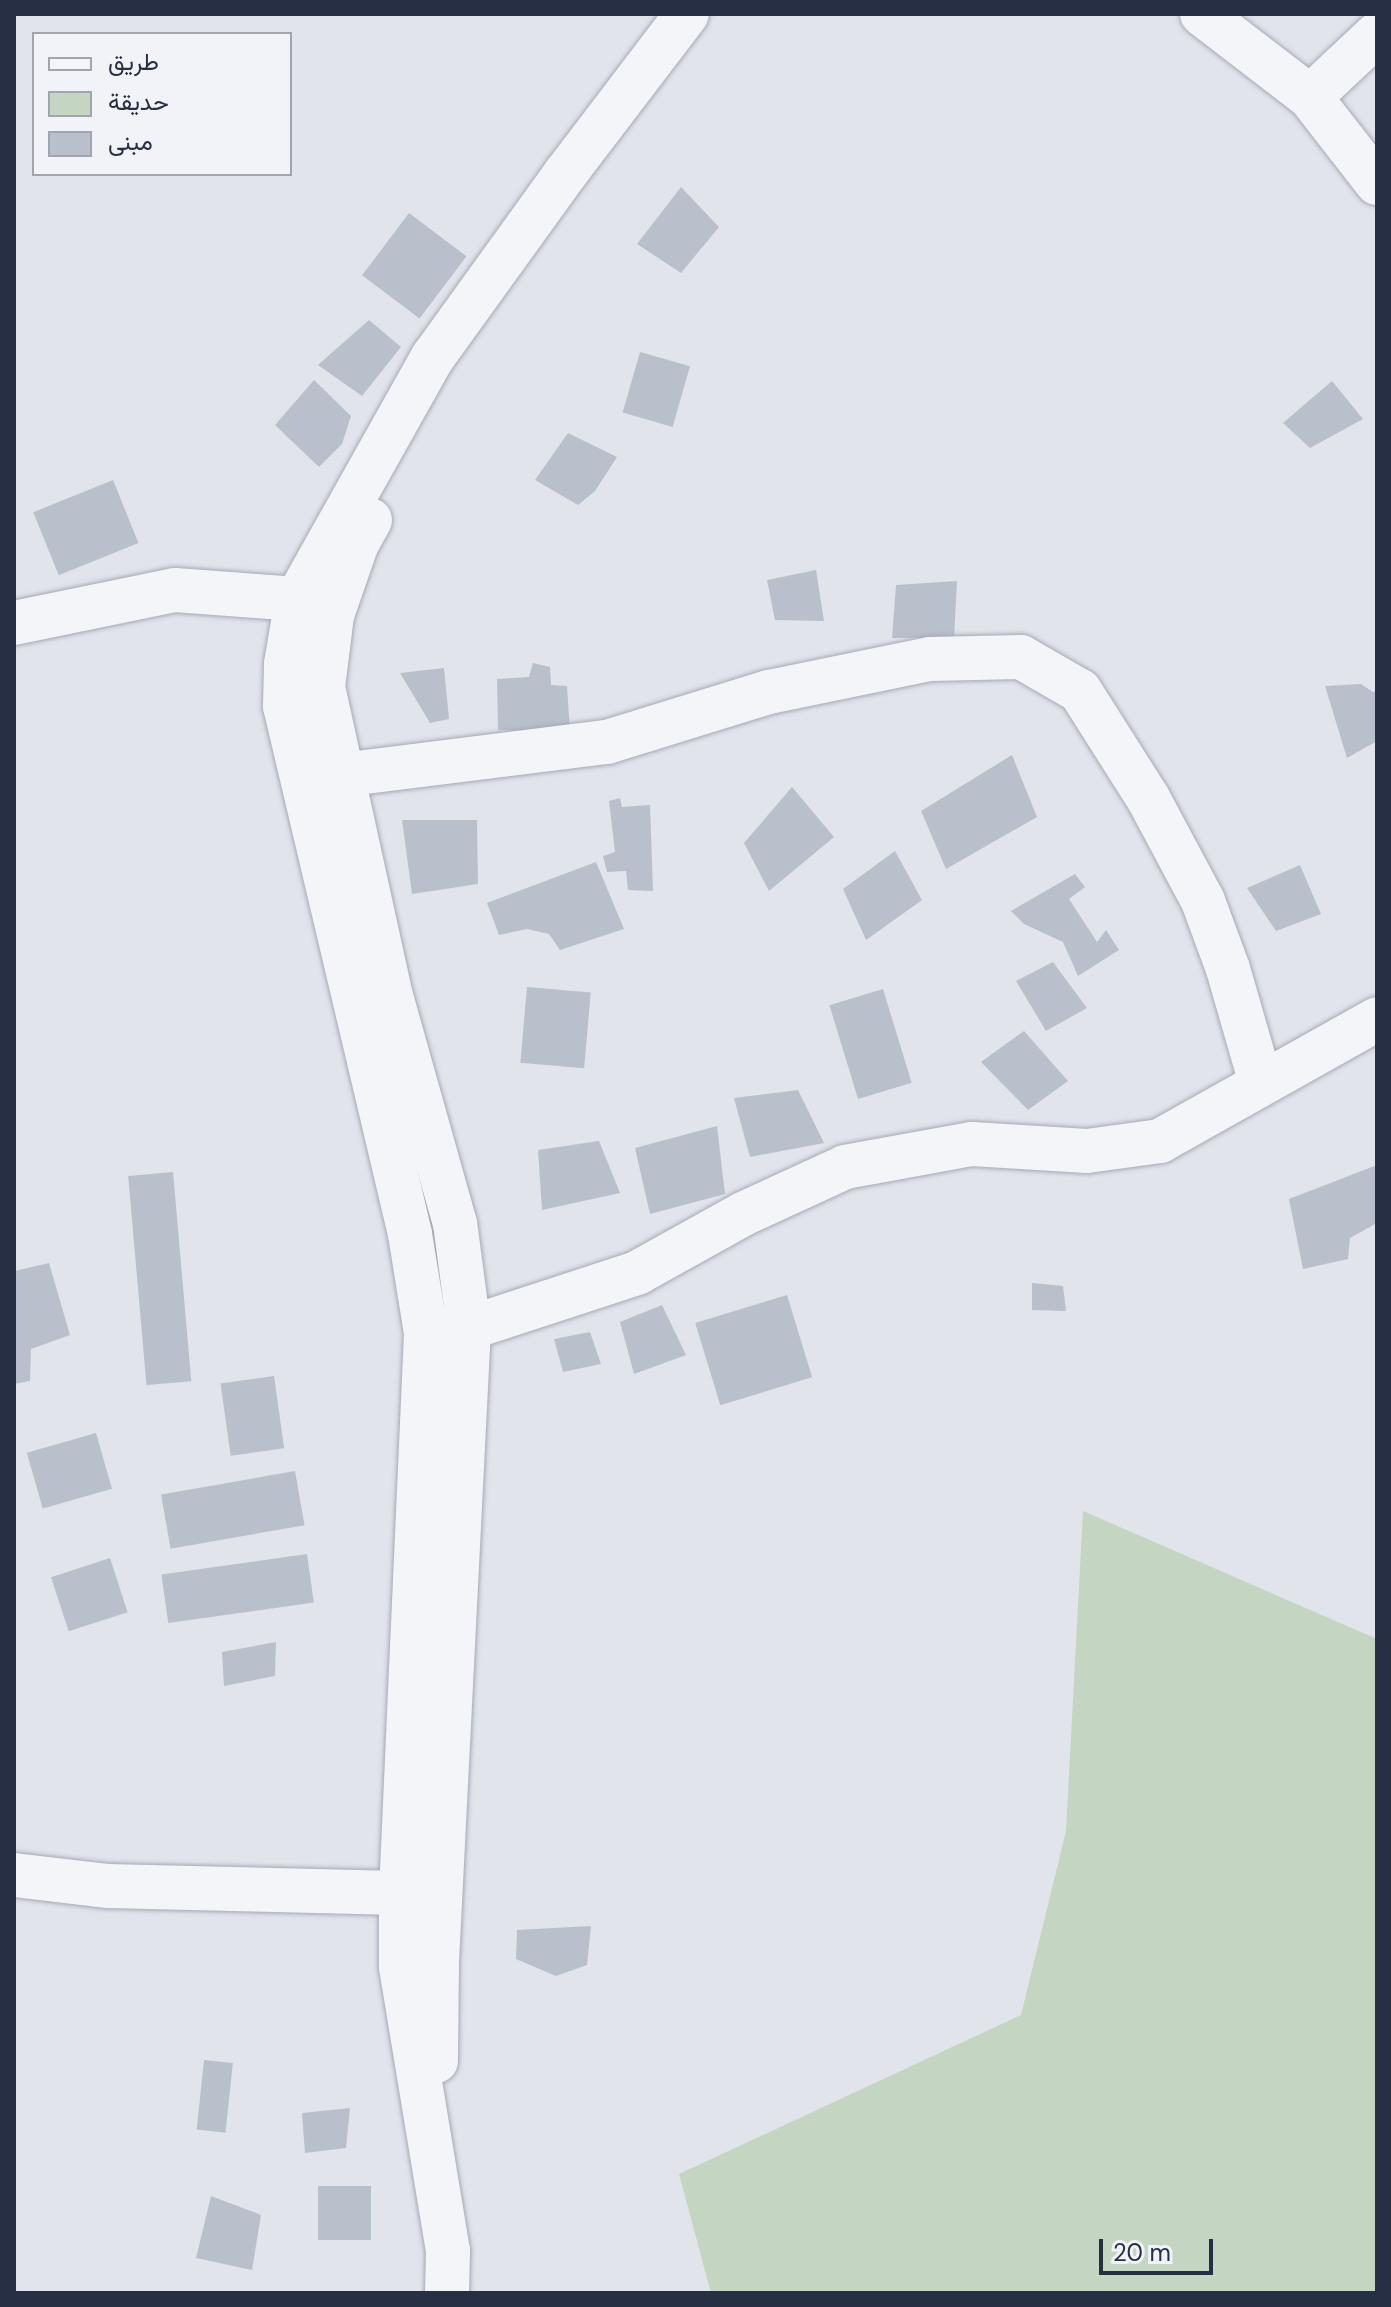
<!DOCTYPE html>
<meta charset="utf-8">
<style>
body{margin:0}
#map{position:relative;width:1391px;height:2307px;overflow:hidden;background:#e1e4eb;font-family:"DM Sans",Vazirmatn,sans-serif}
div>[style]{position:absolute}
.green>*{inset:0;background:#c4d6c1}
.building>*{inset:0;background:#babfcc;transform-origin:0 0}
.roads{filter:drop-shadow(0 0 2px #a5aab6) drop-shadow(0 0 2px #a5aab6)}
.minor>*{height:44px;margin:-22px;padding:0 22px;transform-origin:22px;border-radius:22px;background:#f4f5f9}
span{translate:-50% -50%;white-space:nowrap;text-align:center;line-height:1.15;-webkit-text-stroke:6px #f1f3f8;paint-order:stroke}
.frame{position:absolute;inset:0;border:16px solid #272f45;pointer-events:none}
.legend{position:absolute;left:32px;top:32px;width:260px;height:144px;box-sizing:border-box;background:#f1f3f8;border:2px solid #a0a5b0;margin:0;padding:10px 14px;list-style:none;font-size:24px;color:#272f45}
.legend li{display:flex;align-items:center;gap:16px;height:40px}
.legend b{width:40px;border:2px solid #a0a5b0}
.scale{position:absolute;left:1099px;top:2239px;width:114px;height:36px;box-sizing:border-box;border:4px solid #272f45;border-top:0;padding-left:10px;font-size:24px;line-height:28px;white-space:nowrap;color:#272f45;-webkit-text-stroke:6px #f1f3f8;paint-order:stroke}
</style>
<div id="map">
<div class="green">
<div style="clip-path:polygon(1083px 1511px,1377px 1639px,1377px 2293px,711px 2293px,679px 2174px,1021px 2015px,1066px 1831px)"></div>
</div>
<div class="building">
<div style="clip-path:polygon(681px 187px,719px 227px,681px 273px,637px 244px)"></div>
<div style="left:409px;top:213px;width:72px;height:78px;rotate:37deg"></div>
<div style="clip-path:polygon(369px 320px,401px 347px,362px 396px,318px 365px)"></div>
<div style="left:640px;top:352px;width:52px;height:63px;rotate:16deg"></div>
<div style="clip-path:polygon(314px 380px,351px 416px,342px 444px,319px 467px,275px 425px)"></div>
<div style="clip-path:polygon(1332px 381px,1363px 419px,1310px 448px,1283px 423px)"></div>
<div style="clip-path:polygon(568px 433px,617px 457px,595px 491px,578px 505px,535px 480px)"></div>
<div style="left:113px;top:480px;width:68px;height:86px;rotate:68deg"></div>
<div style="clip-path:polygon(816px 570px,824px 621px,775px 620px,767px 580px)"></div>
<div style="clip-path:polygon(957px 581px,954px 638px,892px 638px,896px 585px)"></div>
<div style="clip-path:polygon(533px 663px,550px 667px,551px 685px,567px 686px,570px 732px,498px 730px,497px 679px,529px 677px)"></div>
<div style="clip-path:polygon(444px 668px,449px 719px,430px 723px,400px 673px)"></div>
<div style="clip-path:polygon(1361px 684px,1373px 692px,1377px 691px,1377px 741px,1347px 758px,1325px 686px)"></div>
<div style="clip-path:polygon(1012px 755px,1037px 817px,946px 869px,921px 811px)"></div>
<div style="clip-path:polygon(792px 787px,834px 837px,769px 891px,744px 843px)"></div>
<div style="clip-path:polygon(620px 798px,622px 807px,650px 805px,653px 891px,628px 890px,626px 871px,607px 872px,603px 856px,615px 852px,609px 801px)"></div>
<div style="clip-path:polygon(402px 820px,477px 820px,478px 884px,412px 894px)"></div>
<div style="clip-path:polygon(895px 851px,922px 900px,866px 940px,843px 889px)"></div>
<div style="clip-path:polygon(596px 862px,624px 929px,560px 950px,549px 934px,527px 929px,499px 935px,487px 903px)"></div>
<div style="clip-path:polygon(1300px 865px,1321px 914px,1276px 931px,1247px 888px)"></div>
<div style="clip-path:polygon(1075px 874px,1085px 887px,1069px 899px,1097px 942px,1106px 930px,1119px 950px,1078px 976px,1063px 942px,1024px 924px,1011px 911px)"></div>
<div style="clip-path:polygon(1053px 962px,1087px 1008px,1046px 1031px,1016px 981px)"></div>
<div style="left:527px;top:987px;width:64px;height:76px;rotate:5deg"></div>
<div style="left:883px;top:989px;width:98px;height:56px;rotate:73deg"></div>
<div style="clip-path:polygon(1024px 1031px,1068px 1081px,1028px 1110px,981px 1062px)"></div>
<div style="clip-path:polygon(798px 1090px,824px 1143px,750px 1157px,734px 1098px)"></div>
<div style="clip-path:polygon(717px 1126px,725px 1194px,650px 1214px,635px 1148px)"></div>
<div style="clip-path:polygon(599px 1141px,620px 1193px,542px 1210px,538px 1150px)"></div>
<div style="clip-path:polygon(1377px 1165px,1377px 1223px,1350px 1238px,1348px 1259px,1303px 1269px,1289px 1199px)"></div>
<div style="left:173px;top:1172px;width:210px;height:45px;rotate:85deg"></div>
<div style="clip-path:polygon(49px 1263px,70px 1335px,31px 1349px,30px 1381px,14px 1384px,14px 1271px)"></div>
<div style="clip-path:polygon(1032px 1283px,1063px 1286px,1066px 1311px,1032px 1310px)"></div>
<div style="left:787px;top:1295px;width:86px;height:96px;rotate:73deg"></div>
<div style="clip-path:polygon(662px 1305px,686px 1355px,634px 1374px,620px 1322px)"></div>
<div style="clip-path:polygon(590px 1332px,601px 1364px,563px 1372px,554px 1339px)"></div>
<div style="left:274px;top:1376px;width:73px;height:54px;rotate:82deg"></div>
<div style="left:96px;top:1433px;width:58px;height:72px;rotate:74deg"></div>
<div style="left:295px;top:1471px;width:55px;height:136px;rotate:80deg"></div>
<div style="left:307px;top:1554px;width:49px;height:147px;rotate:82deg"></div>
<div style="left:110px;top:1558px;width:57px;height:62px;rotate:72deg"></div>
<div style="clip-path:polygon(276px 1642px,275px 1676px,224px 1686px,222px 1652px)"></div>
<div style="clip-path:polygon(591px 1926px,587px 1965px,556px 1976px,516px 1959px,517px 1930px)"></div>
<div style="left:204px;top:2060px;width:29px;height:70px;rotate:6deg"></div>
<div style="clip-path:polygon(350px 2108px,346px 2148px,305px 2153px,302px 2113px)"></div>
<div style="left:318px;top:2186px;width:53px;height:54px"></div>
<div style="clip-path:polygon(211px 2196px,261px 2215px,252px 2270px,196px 2258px)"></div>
</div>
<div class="roads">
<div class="minor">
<div style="left:1202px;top:14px;width:136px;rotate:37.5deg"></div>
<div style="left:1310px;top:97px;width:109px;rotate:52.1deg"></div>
<div style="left:1310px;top:97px;width:92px;rotate:-43.2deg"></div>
<div style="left:370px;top:520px;width:26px;rotate:119deg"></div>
<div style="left:357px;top:543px;width:76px;rotate:109.1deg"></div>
<div style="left:332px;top:615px;width:73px;rotate:97.1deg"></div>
<div style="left:323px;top:687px;width:316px;rotate:77.6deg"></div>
<div style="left:391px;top:996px;width:236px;rotate:74.3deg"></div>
<div style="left:455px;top:1223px;width:106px;rotate:82.4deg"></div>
<div style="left:469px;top:1328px;width:635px;rotate:92.89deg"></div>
<div style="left:437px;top:1962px;width:99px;rotate:90.6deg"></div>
<div style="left:14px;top:623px;width:164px;rotate:-11.6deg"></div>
<div style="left:175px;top:590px;width:122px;rotate:4.2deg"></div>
<div style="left:297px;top:599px;width:27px;rotate:24deg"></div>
<div style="left:313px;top:782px;width:29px;rotate:-14deg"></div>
<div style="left:341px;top:775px;width:268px;rotate:-7.1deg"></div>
<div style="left:607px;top:742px;width:170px;rotate:-17.2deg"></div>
<div style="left:769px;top:692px;width:164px;rotate:-11.6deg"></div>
<div style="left:930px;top:659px;width:91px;rotate:-1.3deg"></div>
<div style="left:1021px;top:657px;width:68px;rotate:30deg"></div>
<div style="left:1080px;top:691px;width:127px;rotate:57.6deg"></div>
<div style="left:1148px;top:798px;width:117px;rotate:61.9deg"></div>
<div style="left:1203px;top:901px;width:72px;rotate:69.8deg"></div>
<div style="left:1228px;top:969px;width:119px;rotate:73.9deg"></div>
<div style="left:440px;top:1332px;width:29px;rotate:-8deg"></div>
<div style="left:469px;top:1328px;width:177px;rotate:-18.1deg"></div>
<div style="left:637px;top:1273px;width:121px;rotate:-29.1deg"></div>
<div style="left:743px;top:1214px;width:112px;rotate:-24.7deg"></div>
<div style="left:845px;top:1167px;width:129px;rotate:-10.3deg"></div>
<div style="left:972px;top:1144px;width:115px;rotate:3.5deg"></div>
<div style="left:1087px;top:1151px;width:74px;rotate:-7.8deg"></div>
<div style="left:1160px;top:1141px;width:249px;rotate:-29.3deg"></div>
<div style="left:14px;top:1875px;width:95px;rotate:6.7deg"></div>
<div style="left:108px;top:1886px;width:322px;rotate:1.4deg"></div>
<div style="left:447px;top:2293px;width:42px;rotate:-88.6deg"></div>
<div style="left:448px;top:2251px;width:288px;rotate:-99.4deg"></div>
<div style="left:401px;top:1967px;width:74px;rotate:-90deg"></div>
<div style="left:401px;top:1893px;width:561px;rotate:-87.44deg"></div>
<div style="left:426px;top:1333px;width:100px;rotate:-99.2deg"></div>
<div style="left:410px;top:1234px;width:543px;rotate:-103.32deg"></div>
<div style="left:285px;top:706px;width:42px;rotate:-88.6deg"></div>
<div style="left:286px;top:664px;width:66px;rotate:-80.4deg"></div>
<div style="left:297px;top:599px;width:278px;rotate:-60.7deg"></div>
<div style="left:433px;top:357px;width:226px;rotate:-54.2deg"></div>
<div style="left:565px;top:174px;width:201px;rotate:-52.7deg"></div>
</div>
</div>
<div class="frame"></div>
<ul class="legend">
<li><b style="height:10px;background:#f4f5f9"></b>طريق</li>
<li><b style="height:22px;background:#c4d6c1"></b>حديقة</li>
<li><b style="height:22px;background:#babfcc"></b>مبنى</li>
</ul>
<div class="scale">20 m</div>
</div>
